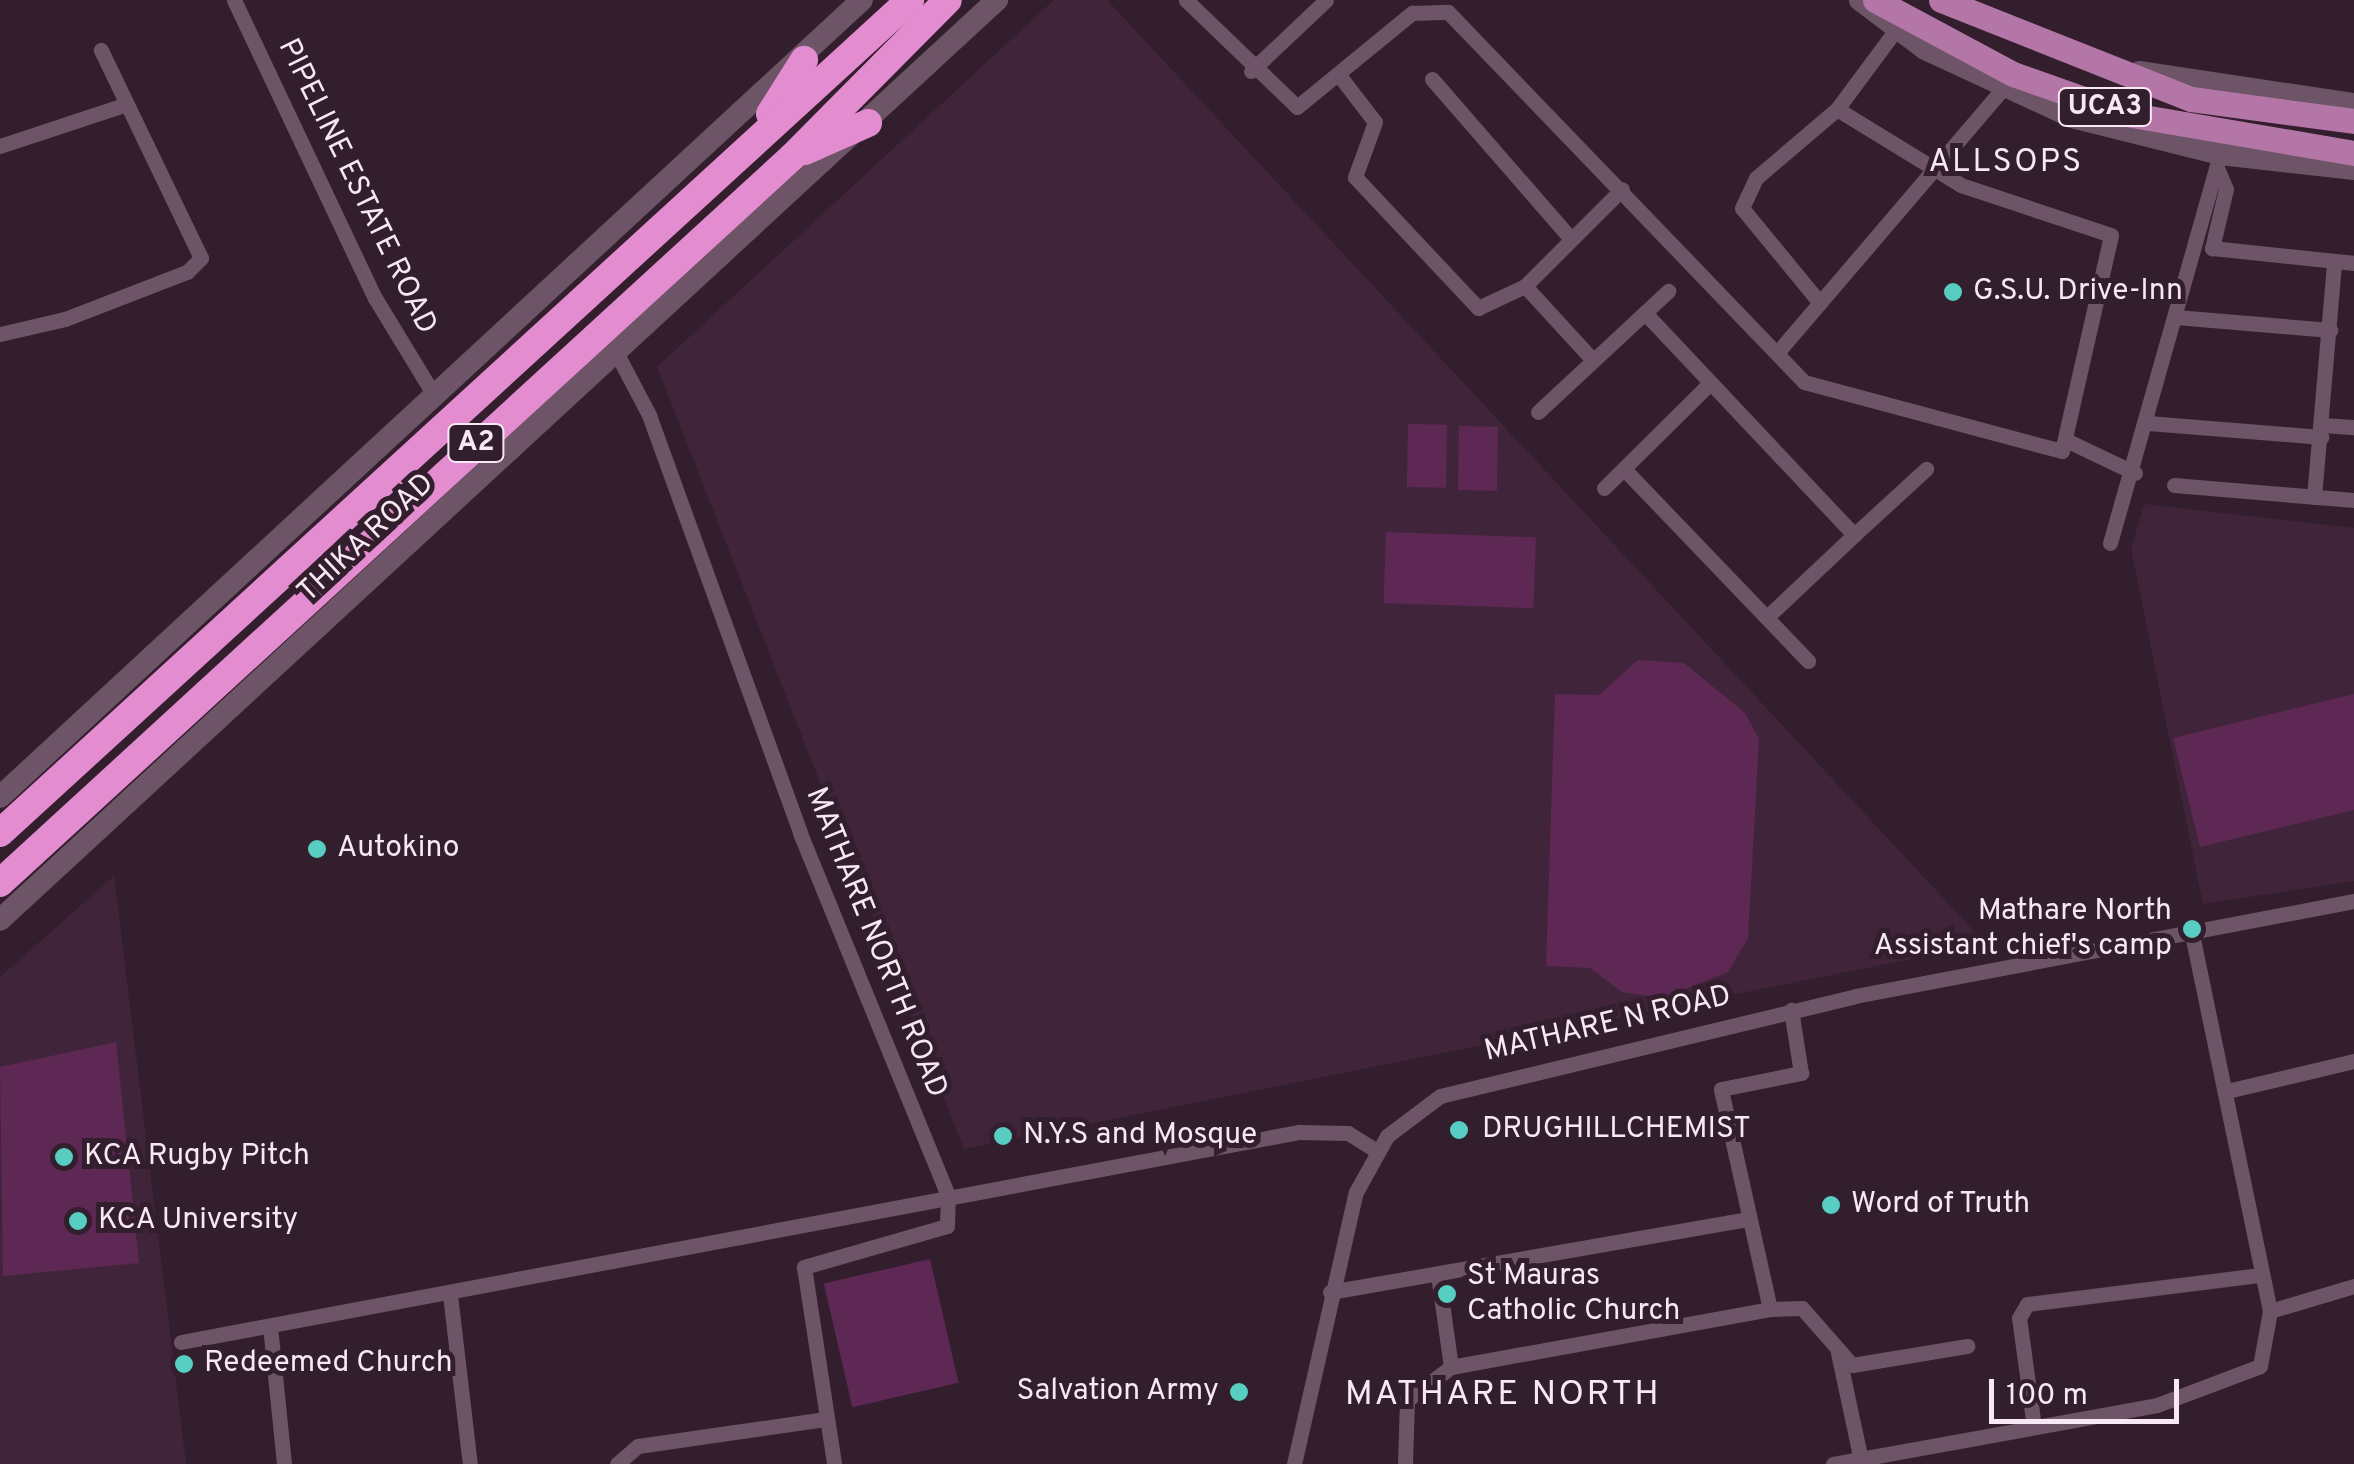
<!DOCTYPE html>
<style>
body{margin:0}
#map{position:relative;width:2354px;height:1464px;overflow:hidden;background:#331e2e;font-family:Overpass,sans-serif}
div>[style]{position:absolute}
.built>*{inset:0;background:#40253a}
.green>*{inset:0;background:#5e2854;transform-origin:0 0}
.street>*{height:15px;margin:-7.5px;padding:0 7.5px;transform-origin:7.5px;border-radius:7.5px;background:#6d5467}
.secondary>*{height:22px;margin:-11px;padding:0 11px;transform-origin:11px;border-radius:11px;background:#6d5467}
.primary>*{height:25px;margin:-12.5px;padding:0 12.5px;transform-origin:12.5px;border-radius:12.5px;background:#b476a6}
.highway>*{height:28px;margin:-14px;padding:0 14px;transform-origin:14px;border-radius:14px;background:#e38cd0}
.dots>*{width:28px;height:28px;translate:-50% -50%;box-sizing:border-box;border:5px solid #331e2e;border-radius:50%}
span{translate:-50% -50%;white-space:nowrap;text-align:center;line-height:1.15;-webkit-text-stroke:10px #331e2e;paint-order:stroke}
.shield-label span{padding:2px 8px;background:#331e2e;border:2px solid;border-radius:8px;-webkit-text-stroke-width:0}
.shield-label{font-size:28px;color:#f7e8f3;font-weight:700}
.street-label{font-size:30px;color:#f7e8f3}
.poi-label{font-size:30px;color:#f7e8f3}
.left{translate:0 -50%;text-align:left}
.right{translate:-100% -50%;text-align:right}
.neighbourhood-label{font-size:32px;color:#f7e8f3;letter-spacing:2.5px}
.quarter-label{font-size:35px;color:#f7e8f3;letter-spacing:2.5px}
.scale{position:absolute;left:1989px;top:1379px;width:190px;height:45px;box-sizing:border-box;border:5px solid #f7e8f3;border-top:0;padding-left:12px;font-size:30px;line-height:35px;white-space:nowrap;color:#f7e8f3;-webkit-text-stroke:8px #331e2e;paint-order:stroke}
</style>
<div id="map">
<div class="built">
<div style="clip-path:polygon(1054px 0,1107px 0,1986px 944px,964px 1149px,657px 367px)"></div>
<div style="clip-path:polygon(2144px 504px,2354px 528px,2354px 881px,2203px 904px,2131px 549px)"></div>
<div style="clip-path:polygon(114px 876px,186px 1464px,0 1464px,0 977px)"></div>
</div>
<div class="green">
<div style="left:1408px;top:424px;width:39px;height:63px;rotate:1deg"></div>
<div style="left:1459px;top:426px;width:39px;height:64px;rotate:1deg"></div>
<div style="left:1386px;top:532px;width:150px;height:71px;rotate:2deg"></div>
<div style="clip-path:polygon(1638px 660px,1684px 663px,1745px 713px,1759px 739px,1748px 938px,1728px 972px,1663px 998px,1622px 992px,1590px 968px,1546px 966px,1555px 694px,1599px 695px)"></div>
<div style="clip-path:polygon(2354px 694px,2354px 810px,2200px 847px,2173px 738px)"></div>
<div style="clip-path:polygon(116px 1042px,139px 1263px,3px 1276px,0 1067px)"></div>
<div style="left:930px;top:1259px;width:127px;height:109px;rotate:77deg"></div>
</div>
<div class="street">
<div style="left:234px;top:0;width:330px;rotate:64.7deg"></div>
<div style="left:375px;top:298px;width:114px;rotate:58.7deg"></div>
<div style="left:1186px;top:0;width:154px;rotate:43.9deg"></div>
<div style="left:1297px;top:107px;width:149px;rotate:-39.3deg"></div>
<div style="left:1412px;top:13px;width:36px;rotate:-2deg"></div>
<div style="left:1448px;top:12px;width:513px;rotate:46.1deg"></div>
<div style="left:1804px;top:382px;width:267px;rotate:15deg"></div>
<div style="left:2062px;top:451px;width:221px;rotate:-77.2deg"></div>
<div style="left:2111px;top:235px;width:158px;rotate:-161.6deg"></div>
<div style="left:1961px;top:185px;width:145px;rotate:-148.5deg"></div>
<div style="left:1837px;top:109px;width:97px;rotate:-53.4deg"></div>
<div style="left:1251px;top:71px;width:103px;rotate:-43.4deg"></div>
<div style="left:1342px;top:79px;width:54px;rotate:52.5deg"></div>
<div style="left:1375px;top:122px;width:59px;rotate:110deg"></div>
<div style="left:1355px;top:177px;width:180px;rotate:46.8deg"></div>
<div style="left:1478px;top:308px;width:52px;rotate:-25.1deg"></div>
<div style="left:1525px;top:286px;width:137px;rotate:-45deg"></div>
<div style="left:1432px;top:79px;width:211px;rotate:49deg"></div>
<div style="left:0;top:146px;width:131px;rotate:-18.3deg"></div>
<div style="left:2217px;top:168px;width:23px;rotate:67deg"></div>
<div style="left:2226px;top:189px;width:61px;rotate:103.3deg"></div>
<div style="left:2212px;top:248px;width:143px;rotate:6deg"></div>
<div style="left:1525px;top:286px;width:98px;rotate:47.5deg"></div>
<div style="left:1820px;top:303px;width:123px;rotate:-129.4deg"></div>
<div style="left:1742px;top:208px;width:33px;rotate:-65deg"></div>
<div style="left:1756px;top:178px;width:106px;rotate:-40.4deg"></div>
<div style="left:1645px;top:313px;width:305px;rotate:46.7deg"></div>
<div style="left:1854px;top:535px;width:120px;rotate:136.7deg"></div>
<div style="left:2176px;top:317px;width:155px;rotate:4.8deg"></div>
<div style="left:0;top:334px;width:67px;rotate:-13deg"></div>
<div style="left:65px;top:319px;width:131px;rotate:-21.1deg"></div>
<div style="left:187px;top:272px;width:20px;rotate:-45deg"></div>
<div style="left:201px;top:258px;width:231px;rotate:-115.7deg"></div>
<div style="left:1777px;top:353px;width:348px;rotate:-49.5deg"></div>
<div style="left:617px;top:354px;width:69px;rotate:62.3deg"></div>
<div style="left:649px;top:415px;width:444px;rotate:70.1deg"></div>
<div style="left:800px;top:833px;width:392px;rotate:67.8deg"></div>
<div style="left:948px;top:1196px;width:30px;rotate:92deg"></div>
<div style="left:947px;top:1226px;width:149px;rotate:164deg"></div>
<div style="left:804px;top:1267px;width:199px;rotate:81.3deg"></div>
<div style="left:1538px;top:412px;width:178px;rotate:-42.9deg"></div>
<div style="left:2148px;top:423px;width:174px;rotate:4.6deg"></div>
<div style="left:2323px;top:425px;width:31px;rotate:4deg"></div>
<div style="left:2070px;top:442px;width:72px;rotate:25.5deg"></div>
<div style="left:1624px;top:469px;width:266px;rotate:46.2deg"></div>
<div style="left:2174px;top:485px;width:181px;rotate:4.8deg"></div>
<div style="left:1604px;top:488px;width:148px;rotate:-44.7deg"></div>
<div style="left:2314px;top:497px;width:234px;rotate:-85.1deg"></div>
<div style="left:1854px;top:535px;width:98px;rotate:-42.5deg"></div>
<div style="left:2110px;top:543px;width:404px;rotate:-74.2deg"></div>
<div style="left:2227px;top:1091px;width:130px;rotate:-13.3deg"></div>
<div style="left:1330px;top:1292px;width:425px;rotate:-9.9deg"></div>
<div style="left:450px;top:1295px;width:170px;rotate:83.3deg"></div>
<div style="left:1770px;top:1309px;width:225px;rotate:-102.6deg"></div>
<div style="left:1721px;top:1089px;width:82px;rotate:-11.3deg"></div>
<div style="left:1801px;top:1073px;width:64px;rotate:-99deg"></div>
<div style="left:2270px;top:1311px;width:88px;rotate:-16.6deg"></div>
<div style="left:270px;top:1326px;width:139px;rotate:84.2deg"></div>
<div style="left:181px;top:1342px;width:1138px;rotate:-10.64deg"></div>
<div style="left:1299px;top:1132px;width:49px;rotate:1.2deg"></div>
<div style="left:1348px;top:1133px;width:32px;rotate:32deg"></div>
<div style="left:1838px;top:1353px;width:105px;rotate:77.9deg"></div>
<div style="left:1451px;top:1367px;width:324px;rotate:-10.3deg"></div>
<div style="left:1770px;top:1309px;width:32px;rotate:-2deg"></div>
<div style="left:1802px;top:1308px;width:76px;rotate:48.7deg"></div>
<div style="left:1852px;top:1365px;width:117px;rotate:-9.4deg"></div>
<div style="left:2034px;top:1427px;width:110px;rotate:-97.8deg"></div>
<div style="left:2019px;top:1318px;width:16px;rotate:-60deg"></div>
<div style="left:2027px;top:1304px;width:236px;rotate:-7.1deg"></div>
<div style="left:617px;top:1464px;width:28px;rotate:-41deg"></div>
<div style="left:638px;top:1446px;width:189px;rotate:-8.2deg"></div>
<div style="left:1294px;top:1464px;width:279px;rotate:-77.2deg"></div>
<div style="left:1356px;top:1192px;width:64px;rotate:-61deg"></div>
<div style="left:1387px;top:1136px;width:66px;rotate:-37deg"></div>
<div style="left:1440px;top:1096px;width:427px;rotate:-13.5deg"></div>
<div style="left:1855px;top:996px;width:508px;rotate:-10.78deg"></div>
<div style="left:1405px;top:1464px;width:64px;rotate:-88.2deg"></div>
<div style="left:1407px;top:1400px;width:55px;rotate:-36.9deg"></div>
<div style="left:1451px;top:1367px;width:93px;rotate:-98deg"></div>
<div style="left:1833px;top:1464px;width:329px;rotate:-10.3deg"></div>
<div style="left:2157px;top:1405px;width:110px;rotate:-20.7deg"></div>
<div style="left:2260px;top:1366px;width:56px;rotate:-79.7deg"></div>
<div style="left:2270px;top:1311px;width:386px;rotate:-101.7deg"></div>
</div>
<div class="secondary">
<div style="left:1860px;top:0;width:81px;rotate:37deg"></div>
<div style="left:1925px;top:49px;width:162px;rotate:24.8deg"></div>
<div style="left:2072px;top:117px;width:153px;rotate:14deg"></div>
<div style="left:2220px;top:154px;width:135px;rotate:6.4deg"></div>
<div style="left:2139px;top:72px;width:217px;rotate:8.5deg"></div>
<div style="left:0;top:797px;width:1174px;rotate:-42.76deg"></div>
<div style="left:0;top:920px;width:1357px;rotate:-42.7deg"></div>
</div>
<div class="primary">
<div style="left:1875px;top:0;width:157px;rotate:28.2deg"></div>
<div style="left:2013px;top:74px;width:120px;rotate:19.5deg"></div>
<div style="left:2126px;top:114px;width:231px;rotate:9.7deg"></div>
<div style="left:1941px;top:0;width:269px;rotate:21.6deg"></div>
<div style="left:2191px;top:99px;width:164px;rotate:7.7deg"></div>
</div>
<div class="highway">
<div style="left:770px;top:114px;width:64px;rotate:-57.8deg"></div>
<div style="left:805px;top:151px;width:69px;rotate:-24deg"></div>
<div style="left:0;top:833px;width:1234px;rotate:-42.47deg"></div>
<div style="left:0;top:883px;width:1074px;rotate:-42.51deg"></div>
<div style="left:792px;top:157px;width:221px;rotate:-45.2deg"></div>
</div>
<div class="dots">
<div style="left:1953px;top:292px;background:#57cec1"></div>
<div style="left:317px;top:849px;background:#57cec1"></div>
<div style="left:2192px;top:929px;background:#57cec1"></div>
<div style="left:1459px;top:1130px;background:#57cec1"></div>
<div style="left:1003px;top:1136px;background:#57cec1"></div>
<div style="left:64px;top:1157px;background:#57cec1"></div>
<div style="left:1831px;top:1205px;background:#57cec1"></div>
<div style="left:78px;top:1221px;background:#57cec1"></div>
<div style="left:1447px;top:1294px;background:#57cec1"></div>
<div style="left:184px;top:1364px;background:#57cec1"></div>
<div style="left:1239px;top:1392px;background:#57cec1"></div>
</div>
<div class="shield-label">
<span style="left:2105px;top:107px">UCA3</span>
<span style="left:476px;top:443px">A2</span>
</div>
<div class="street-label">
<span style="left:356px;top:187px;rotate:64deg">PIPELINE ESTATE ROAD</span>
<span style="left:367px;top:539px;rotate:-43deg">THIKA ROAD</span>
<span style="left:875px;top:943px;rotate:68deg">MATHARE NORTH ROAD</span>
<span style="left:1608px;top:1025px;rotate:-13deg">MATHARE N ROAD</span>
</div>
<div class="poi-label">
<span class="left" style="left:1973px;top:292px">G.S.U. Drive-Inn</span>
<span class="left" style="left:337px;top:849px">Autokino</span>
<span class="right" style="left:2172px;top:929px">Mathare North<br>Assistant chief's camp</span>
<span class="left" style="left:1482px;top:1130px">DRUGHILLCHEMIST</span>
<span class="left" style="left:1023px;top:1136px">N.Y.S and Mosque</span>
<span class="left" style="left:84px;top:1157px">KCA Rugby Pitch</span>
<span class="left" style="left:1851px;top:1205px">Word of Truth</span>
<span class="left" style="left:98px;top:1221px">KCA University</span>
<span class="left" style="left:1467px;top:1294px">St Mauras<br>Catholic Church</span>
<span class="left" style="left:204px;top:1364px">Redeemed Church</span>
<span class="right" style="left:1219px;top:1392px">Salvation Army</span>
</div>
<div class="neighbourhood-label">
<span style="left:2006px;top:163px">ALLSOPS</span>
</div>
<div class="quarter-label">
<span style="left:1503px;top:1395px">MATHARE NORTH</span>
</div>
<div class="scale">100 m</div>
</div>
